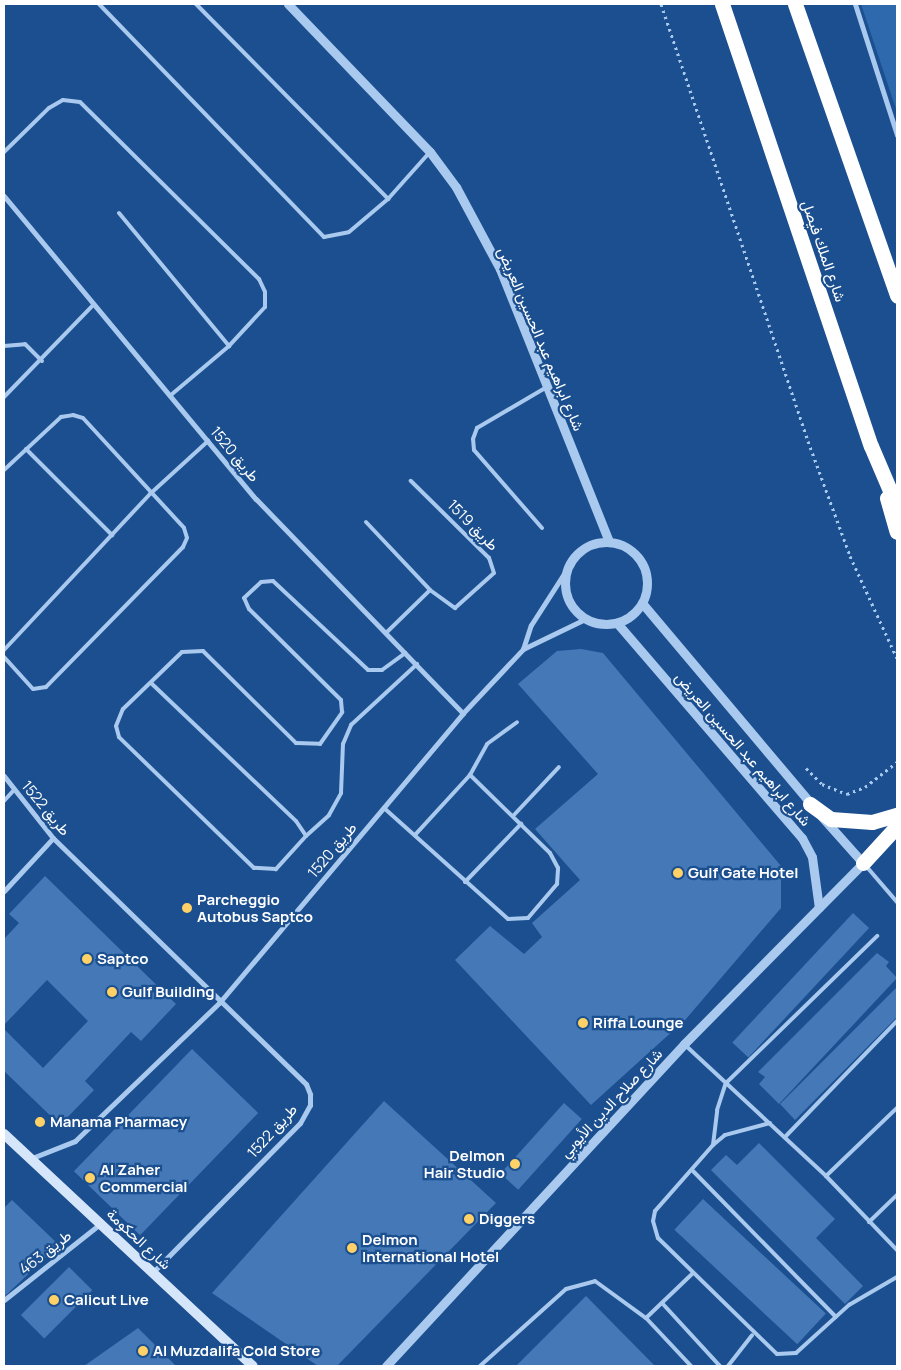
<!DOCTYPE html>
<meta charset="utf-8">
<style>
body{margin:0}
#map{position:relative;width:901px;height:1370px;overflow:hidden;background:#1b4f8f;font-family:Manrope,Vazirmatn,sans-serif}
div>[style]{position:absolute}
.green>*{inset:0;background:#2e69ad}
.building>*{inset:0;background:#4478b7;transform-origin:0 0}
.path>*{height:3px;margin-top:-1.5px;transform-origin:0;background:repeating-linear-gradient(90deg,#a9c9ee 0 2.5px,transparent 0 6.5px)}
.service>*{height:4px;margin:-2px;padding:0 2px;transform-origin:2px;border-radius:2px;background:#a9c9ee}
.minor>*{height:5px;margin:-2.5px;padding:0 2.5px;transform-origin:2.5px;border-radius:2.5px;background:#a9c9ee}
.tertiary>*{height:9px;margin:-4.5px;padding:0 4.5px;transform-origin:4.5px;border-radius:4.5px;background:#a9c9ee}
.tertiary>.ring{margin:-4.5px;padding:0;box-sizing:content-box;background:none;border:9px solid #a9c9ee;border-radius:50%}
.secondary>*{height:10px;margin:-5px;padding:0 5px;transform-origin:5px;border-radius:5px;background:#d6e6fa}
.motorway>*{height:15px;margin:-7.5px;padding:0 7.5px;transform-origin:7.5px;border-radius:7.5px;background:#fff}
.dots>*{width:14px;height:14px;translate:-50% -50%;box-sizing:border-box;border:2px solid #1b4f8f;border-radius:50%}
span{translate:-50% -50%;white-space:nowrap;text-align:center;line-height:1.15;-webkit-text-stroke:4.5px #1b4f8f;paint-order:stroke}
.street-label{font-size:15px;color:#fff}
.poi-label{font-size:15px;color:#fff;font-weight:700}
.left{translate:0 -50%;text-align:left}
.right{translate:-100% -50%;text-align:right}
.frame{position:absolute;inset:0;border:5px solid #fff;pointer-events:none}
</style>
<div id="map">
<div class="green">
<div style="clip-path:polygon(861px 4px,897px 4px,897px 112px)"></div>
</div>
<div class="building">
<div style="clip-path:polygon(581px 649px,603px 653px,781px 866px,781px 908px,686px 1019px,591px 1105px,455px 960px,490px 926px,524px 954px,542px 937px,532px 923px,580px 880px,535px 829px,598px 774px,518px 684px,557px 651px)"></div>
<div style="clip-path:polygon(45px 876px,176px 1004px,141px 1041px,131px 1032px,85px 1081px,94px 1090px,60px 1125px,4px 1071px,4px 1029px,43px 1068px,88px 1021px,47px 980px,4px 1025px,4px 939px,19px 923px,9px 914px)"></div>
<div style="left:853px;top:913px;width:22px;height:177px;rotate:43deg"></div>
<div style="clip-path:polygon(877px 953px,889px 962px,886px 966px,897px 978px,779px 1104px,759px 1084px,765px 1077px,758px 1072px)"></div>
<div style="clip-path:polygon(897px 987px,897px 1017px,795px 1120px,780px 1104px)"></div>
<div style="left:192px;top:1049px;width:92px;height:170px;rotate:44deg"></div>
<div style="clip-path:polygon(384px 1101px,496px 1203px,337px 1366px,318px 1366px,212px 1293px)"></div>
<div style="left:564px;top:1103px;width:24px;height:95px;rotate:42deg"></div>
<div style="clip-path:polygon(759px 1143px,835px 1219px,816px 1238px,863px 1286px,845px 1304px,711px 1170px,726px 1155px,737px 1165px)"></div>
<div style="left:703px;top:1199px;width:168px;height:42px;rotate:43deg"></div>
<div style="clip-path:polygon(12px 1200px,59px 1245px,4px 1297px,4px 1208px)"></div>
<div style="left:69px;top:1267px;width:33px;height:68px;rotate:45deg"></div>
<div style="clip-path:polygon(586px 1296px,655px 1366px,516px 1366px)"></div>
<div style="clip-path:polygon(138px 1328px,176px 1366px,84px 1366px)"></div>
</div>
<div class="path">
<div style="left:661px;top:4px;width:461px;rotate:71.4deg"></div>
<div style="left:808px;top:441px;width:122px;rotate:69.9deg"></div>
<div style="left:850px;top:556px;width:112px;rotate:65.3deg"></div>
<div style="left:806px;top:768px;width:23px;rotate:45deg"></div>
<div style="left:822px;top:784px;width:27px;rotate:22deg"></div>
<div style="left:847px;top:794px;width:19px;rotate:-21deg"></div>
<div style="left:865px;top:787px;width:41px;rotate:-38deg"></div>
</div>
<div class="service">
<div style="left:99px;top:4px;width:324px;rotate:46deg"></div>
<div style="left:324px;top:237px;width:25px;rotate:-11deg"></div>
<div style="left:349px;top:232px;width:51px;rotate:-40.2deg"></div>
<div style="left:388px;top:199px;width:62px;rotate:-48.3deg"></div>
<div style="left:196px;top:4px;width:274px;rotate:45.4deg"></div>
<div style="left:4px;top:152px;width:63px;rotate:-44.4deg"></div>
<div style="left:49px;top:108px;width:16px;rotate:-30deg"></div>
<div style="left:63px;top:100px;width:17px;rotate:7deg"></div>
<div style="left:80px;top:102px;width:252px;rotate:44.7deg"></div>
<div style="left:259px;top:279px;width:14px;rotate:65deg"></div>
<div style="left:265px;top:292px;width:15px;rotate:90deg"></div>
<div style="left:265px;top:307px;width:53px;rotate:132.7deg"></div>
<div style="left:229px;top:346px;width:76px;rotate:139.8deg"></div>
<div style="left:119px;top:213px;width:173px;rotate:50.4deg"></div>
<div style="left:4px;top:346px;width:21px;rotate:-5deg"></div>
<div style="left:25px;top:344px;width:24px;rotate:45deg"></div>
<div style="left:4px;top:397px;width:129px;rotate:-45.9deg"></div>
<div style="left:26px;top:449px;width:122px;rotate:45deg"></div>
<div style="left:4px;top:470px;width:78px;rotate:-42.9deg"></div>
<div style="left:61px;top:417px;width:12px;rotate:-9deg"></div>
<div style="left:73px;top:415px;width:10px;rotate:17deg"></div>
<div style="left:83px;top:418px;width:149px;rotate:47.4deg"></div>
<div style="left:184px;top:528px;width:10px;rotate:73deg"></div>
<div style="left:187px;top:538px;width:10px;rotate:114deg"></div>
<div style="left:183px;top:547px;width:196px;rotate:134.4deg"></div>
<div style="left:46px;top:687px;width:13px;rotate:171deg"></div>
<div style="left:33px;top:689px;width:43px;rotate:-132.2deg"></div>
<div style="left:366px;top:522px;width:93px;rotate:46.7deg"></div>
<div style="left:542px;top:528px;width:103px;rotate:-131.1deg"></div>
<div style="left:474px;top:450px;width:11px;rotate:-95deg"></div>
<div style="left:473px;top:439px;width:12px;rotate:-70deg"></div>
<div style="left:477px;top:428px;width:81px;rotate:-30.4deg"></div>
<div style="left:387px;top:632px;width:60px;rotate:-44.3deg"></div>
<div style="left:430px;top:590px;width:31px;rotate:36deg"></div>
<div style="left:455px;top:608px;width:52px;rotate:-41.9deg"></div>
<div style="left:494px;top:573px;width:16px;rotate:-108deg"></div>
<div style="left:489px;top:558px;width:110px;rotate:-135.4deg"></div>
<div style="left:4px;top:650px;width:214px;rotate:-46.9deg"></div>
<div style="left:150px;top:494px;width:79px;rotate:-42.4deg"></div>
<div style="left:151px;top:683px;width:200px;rotate:43.6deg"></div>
<div style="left:296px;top:821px;width:18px;rotate:56deg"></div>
<div style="left:306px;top:836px;width:45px;rotate:132.3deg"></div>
<div style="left:276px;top:869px;width:22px;rotate:-177deg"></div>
<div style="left:254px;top:868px;width:188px;rotate:-135.9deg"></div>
<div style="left:119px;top:737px;width:11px;rotate:-105deg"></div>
<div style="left:116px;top:726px;width:18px;rotate:-68deg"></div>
<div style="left:123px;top:709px;width:82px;rotate:-44deg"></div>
<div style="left:182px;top:652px;width:21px;rotate:-3deg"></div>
<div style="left:203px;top:651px;width:131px;rotate:44.7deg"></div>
<div style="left:296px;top:743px;width:24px;rotate:2deg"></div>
<div style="left:320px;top:744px;width:39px;rotate:-55deg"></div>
<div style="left:342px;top:712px;width:12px;rotate:-95deg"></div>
<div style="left:341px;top:700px;width:129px;rotate:-135.3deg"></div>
<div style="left:249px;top:609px;width:12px;rotate:-114deg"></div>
<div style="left:244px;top:598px;width:23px;rotate:-43deg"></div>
<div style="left:261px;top:582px;width:12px;rotate:-5deg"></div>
<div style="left:273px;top:581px;width:130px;rotate:43.1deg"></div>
<div style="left:368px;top:670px;width:14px"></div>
<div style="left:382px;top:670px;width:29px;rotate:-36deg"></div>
<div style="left:470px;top:775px;width:35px;rotate:-61deg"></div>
<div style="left:487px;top:744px;width:37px;rotate:-36deg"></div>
<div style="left:4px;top:801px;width:15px;rotate:-48deg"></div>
<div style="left:384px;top:808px;width:166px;rotate:41.8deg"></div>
<div style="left:508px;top:919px;width:20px;rotate:-3deg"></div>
<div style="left:528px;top:918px;width:45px;rotate:-49.5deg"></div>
<div style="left:557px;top:884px;width:16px;rotate:-86deg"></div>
<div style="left:558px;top:868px;width:17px;rotate:-118deg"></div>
<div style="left:550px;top:853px;width:112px;rotate:-135.7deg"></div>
<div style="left:470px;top:775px;width:81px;rotate:132.5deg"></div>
<div style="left:513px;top:816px;width:67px;rotate:-46.8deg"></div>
<div style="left:306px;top:836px;width:31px;rotate:-42deg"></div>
<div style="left:329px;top:815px;width:25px;rotate:-61deg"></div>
<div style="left:341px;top:793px;width:49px;rotate:-87.7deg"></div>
<div style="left:343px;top:744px;width:21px;rotate:-67deg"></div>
<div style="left:351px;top:725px;width:90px;rotate:-42.7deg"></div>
<div style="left:866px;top:866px;width:48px;rotate:49.3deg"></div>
<div style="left:465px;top:882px;width:81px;rotate:-46deg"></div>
<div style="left:684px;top:1044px;width:194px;rotate:42.9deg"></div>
<div style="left:826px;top:1176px;width:103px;rotate:46.2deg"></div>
<div style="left:770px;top:1123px;width:47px;rotate:165.1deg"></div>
<div style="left:725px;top:1135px;width:16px;rotate:140deg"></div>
<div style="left:713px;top:1145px;width:88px;rotate:131.3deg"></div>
<div style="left:655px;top:1211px;width:10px;rotate:101deg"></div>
<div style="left:653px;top:1221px;width:18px;rotate:74deg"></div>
<div style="left:658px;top:1238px;width:166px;rotate:44.3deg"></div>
<div style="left:777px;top:1354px;width:19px;rotate:-3deg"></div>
<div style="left:796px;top:1353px;width:72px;rotate:-42.2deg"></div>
<div style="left:849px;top:1305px;width:56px;rotate:-30.3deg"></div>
<div style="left:785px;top:1137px;width:161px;rotate:-46deg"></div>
<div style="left:713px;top:1145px;width:35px;rotate:-83deg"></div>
<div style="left:717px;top:1110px;width:28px;rotate:-72deg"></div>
<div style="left:726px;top:1083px;width:211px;rotate:-44.2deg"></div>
<div style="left:693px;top:1171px;width:204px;rotate:45.6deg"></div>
<div style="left:826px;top:1176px;width:98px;rotate:-43.8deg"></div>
<div style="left:869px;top:1222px;width:39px;rotate:-44deg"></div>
<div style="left:662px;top:1303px;width:86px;rotate:47.4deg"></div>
<div style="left:646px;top:1318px;width:64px;rotate:-43.7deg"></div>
<div style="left:480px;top:1366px;width:115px;rotate:-41.8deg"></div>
<div style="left:566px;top:1289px;width:30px;rotate:-15deg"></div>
<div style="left:595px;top:1281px;width:63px;rotate:36deg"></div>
<div style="left:646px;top:1318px;width:66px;rotate:46.8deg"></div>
<div style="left:728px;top:1366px;width:39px;rotate:-52deg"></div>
</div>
<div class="minor">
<div style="left:855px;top:4px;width:138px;rotate:72.2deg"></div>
<div style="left:4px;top:196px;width:394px;rotate:50.3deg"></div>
<div style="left:256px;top:499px;width:298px;rotate:46deg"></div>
<div style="left:523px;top:649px;width:69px;rotate:-25.8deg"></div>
<div style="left:4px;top:776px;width:79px;rotate:51.7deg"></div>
<div style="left:53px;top:838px;width:353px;rotate:44.2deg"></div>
<div style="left:306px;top:1084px;width:11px;rotate:68deg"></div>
<div style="left:310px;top:1094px;width:11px;rotate:90deg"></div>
<div style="left:310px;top:1105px;width:21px;rotate:119deg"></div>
<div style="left:300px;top:1123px;width:209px;rotate:134.6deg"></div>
<div style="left:4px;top:891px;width:72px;rotate:-47.2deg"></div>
<div style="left:32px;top:1158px;width:46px;rotate:-21.6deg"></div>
<div style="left:75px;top:1141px;width:199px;rotate:-43.8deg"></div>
<div style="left:219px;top:1003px;width:379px;rotate:-49.9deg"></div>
<div style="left:463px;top:713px;width:88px;rotate:-46.8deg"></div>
<div style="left:523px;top:649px;width:25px;rotate:-72deg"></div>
<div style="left:531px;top:625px;width:67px;rotate:-57.3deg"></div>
<div style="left:4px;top:1300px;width:122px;rotate:-38.4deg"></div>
</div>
<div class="tertiary">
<div style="left:288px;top:4px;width:205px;rotate:46.2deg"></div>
<div style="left:430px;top:152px;width:44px;rotate:53.4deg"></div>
<div style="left:456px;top:187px;width:93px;rotate:61.8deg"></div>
<div style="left:500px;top:269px;width:294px;rotate:68.2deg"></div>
<div class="ring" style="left:565px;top:542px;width:73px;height:73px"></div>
<div style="left:642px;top:603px;width:267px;rotate:49.9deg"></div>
<div style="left:617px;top:623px;width:284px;rotate:49.3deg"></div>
<div style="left:802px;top:838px;width:21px;rotate:62deg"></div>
<div style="left:812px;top:857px;width:51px;rotate:82.2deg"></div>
<div style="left:386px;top:1366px;width:439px;rotate:-47.2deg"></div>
<div style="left:684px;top:1044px;width:255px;rotate:-45.3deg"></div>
<div style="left:863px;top:863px;width:62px;rotate:-131.7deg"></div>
</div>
<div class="secondary">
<div style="left:4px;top:1134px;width:340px;rotate:43deg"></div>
</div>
<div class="motorway">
<div style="left:722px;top:4px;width:466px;rotate:71.4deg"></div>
<div style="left:871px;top:446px;width:66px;rotate:66.9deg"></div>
<div style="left:795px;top:4px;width:309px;rotate:70.7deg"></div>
<div style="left:887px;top:498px;width:35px;rotate:74deg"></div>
<div style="left:810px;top:804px;width:26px;rotate:36deg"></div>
<div style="left:831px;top:819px;width:41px;rotate:4.2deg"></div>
<div style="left:872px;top:822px;width:26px;rotate:-16deg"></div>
<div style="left:863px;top:863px;width:50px;rotate:-47.4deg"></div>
</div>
<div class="dots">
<div style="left:678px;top:873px;background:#ffd166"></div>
<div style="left:187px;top:908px;background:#ffd166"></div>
<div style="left:87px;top:959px;background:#ffd166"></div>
<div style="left:112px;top:992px;background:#ffd166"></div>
<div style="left:583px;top:1023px;background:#ffd166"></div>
<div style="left:40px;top:1122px;background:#ffd166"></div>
<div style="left:515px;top:1164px;background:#ffd166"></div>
<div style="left:90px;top:1178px;background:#ffd166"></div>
<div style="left:469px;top:1219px;background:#ffd166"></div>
<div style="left:352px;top:1248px;background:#ffd166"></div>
<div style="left:54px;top:1300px;background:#ffd166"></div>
<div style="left:143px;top:1351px;background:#ffd166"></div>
</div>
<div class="street-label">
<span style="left:824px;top:251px;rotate:71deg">شارع الملك فيصل</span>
<span style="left:541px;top:339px;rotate:67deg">شارع ابراهيم عبد الحسين العريض</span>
<span style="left:235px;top:454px;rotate:50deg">طريق 1520</span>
<span style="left:473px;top:525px;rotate:45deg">طريق 1519</span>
<span style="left:743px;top:749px;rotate:49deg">شارع ابراهيم عبد الحسين العريض</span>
<span style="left:46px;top:808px;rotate:50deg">طريق 1522</span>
<span style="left:332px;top:850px;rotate:-50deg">طريق 1520</span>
<span style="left:611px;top:1103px;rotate:-47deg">شارع صلاح الدين الأيوبي</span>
<span style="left:272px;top:1131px;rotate:-48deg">طريق 1522</span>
<span style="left:139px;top:1239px;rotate:43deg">شارع الحكومة</span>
<span style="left:45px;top:1252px;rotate:-38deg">طريق 463</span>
</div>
<div class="poi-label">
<span class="left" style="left:688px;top:873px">Gulf Gate Hotel</span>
<span class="left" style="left:197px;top:908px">Parcheggio<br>Autobus Saptco</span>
<span class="left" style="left:97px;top:959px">Saptco</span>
<span class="left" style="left:122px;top:992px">Gulf Building</span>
<span class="left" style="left:593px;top:1023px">Riffa Lounge</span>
<span class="left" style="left:50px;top:1122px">Manama Pharmacy</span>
<span class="right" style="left:505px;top:1164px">Delmon<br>Hair Studio</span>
<span class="left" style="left:100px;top:1178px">Al Zaher<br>Commercial</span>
<span class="left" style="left:479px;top:1219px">Diggers</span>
<span class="left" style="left:362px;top:1248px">Delmon<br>International Hotel</span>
<span class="left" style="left:64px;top:1300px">Calicut Live</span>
<span class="left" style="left:153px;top:1351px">Al Muzdalifa Cold Store</span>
</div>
<div class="frame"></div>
</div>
